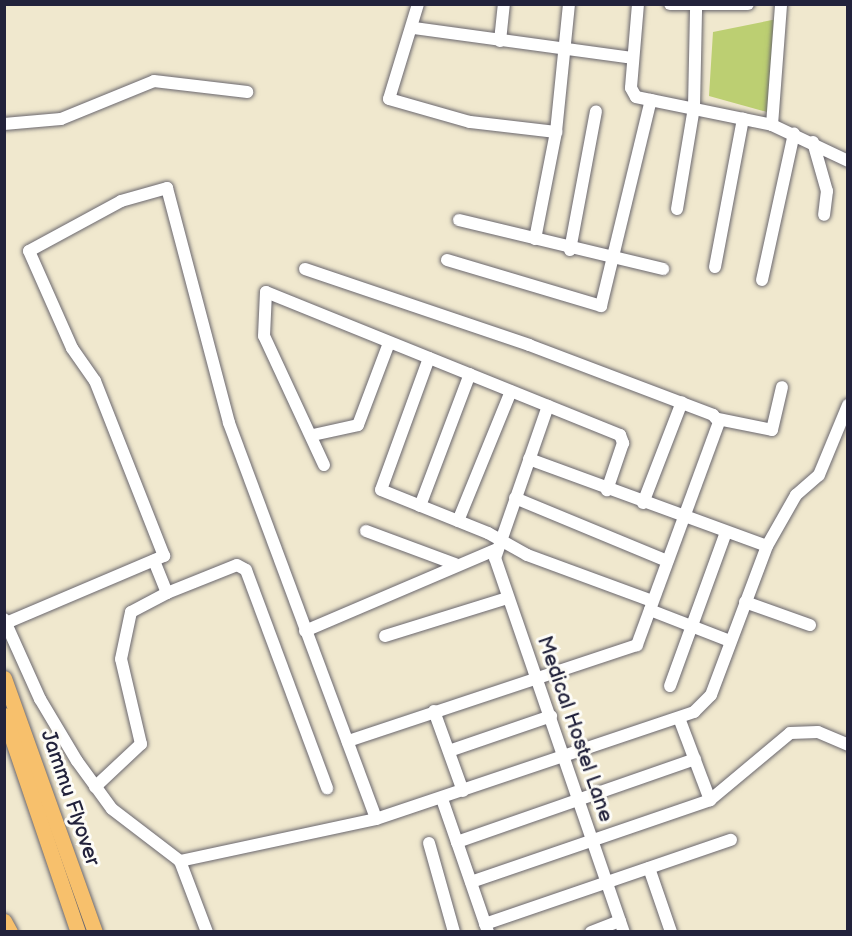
<!DOCTYPE html>
<style>
body{margin:0}
#map{position:relative;width:852px;height:936px;overflow:hidden;background:#f0e8ce;font-family:"Balsamiq Sans",sans-serif}
div>[style]{position:absolute}
.green>*{inset:0;background:#bccf72}
.roads{filter:drop-shadow(0 0 2px #6a676e) drop-shadow(0 0 2px #6a676e)}
.minor>*{height:12px;margin:-6px;padding:0 6px;transform-origin:6px;border-radius:6px;background:#fff}
.major>*{height:15px;margin:-7.5px;padding:0 7.5px;transform-origin:7.5px;border-radius:7.5px;background:#f7c06c}
span{translate:-50% -50%;white-space:nowrap;text-align:center;line-height:1.15;-webkit-text-stroke:6px #fdfcf7;paint-order:stroke}
.street-label{font-size:21px;color:#22223b}
.frame{position:absolute;inset:0;border:6px solid #22223b;pointer-events:none}
</style>
<div id="map">
<div class="green">
<div style="clip-path:polygon(782px 18px,778px 115px,709px 96px,713px 32px)"></div>
</div>
<div class="roads">
<div class="minor">
<div style="left:418px;top:4px;width:99px;rotate:107deg"></div>
<div style="left:389px;top:99px;width:84px;rotate:15.9deg"></div>
<div style="left:470px;top:122px;width:87px;rotate:6.6deg"></div>
<div style="left:638px;top:4px;width:84px;rotate:94.8deg"></div>
<div style="left:631px;top:88px;width:10px;rotate:61deg"></div>
<div style="left:636px;top:97px;width:139px;rotate:11.6deg"></div>
<div style="left:772px;top:125px;width:84px;rotate:25.3deg"></div>
<div style="left:670px;top:4px;width:78px"></div>
<div style="left:414px;top:28px;width:220px;rotate:7.8deg"></div>
<div style="left:500px;top:41px;width:37px;rotate:-84deg"></div>
<div style="left:4px;top:124px;width:57px;rotate:-5deg"></div>
<div style="left:61px;top:119px;width:100px;rotate:-22.2deg"></div>
<div style="left:154px;top:81px;width:94px;rotate:6.7deg"></div>
<div style="left:772px;top:125px;width:121px;rotate:-85.7deg"></div>
<div style="left:813px;top:142px;width:51px;rotate:74.1deg"></div>
<div style="left:827px;top:191px;width:24px;rotate:97deg"></div>
<div style="left:677px;top:209px;width:103px;rotate:-80.5deg"></div>
<div style="left:694px;top:107px;width:98px;rotate:-88.8deg"></div>
<div style="left:459px;top:220px;width:210px;rotate:13.5deg"></div>
<div style="left:535px;top:239px;width:109px;rotate:-78.9deg"></div>
<div style="left:556px;top:132px;width:129px;rotate:-84.2deg"></div>
<div style="left:570px;top:250px;width:141px;rotate:-79.4deg"></div>
<div style="left:447px;top:260px;width:161px;rotate:16.6deg"></div>
<div style="left:601px;top:306px;width:212px;rotate:-76.4deg"></div>
<div style="left:715px;top:267px;width:151px;rotate:-79.3deg"></div>
<div style="left:305px;top:269px;width:237px;rotate:18.7deg"></div>
<div style="left:529px;top:345px;width:197px;rotate:20.8deg"></div>
<div style="left:713px;top:415px;width:9px;rotate:49deg"></div>
<div style="left:719px;top:422px;width:238px;rotate:110.2deg"></div>
<div style="left:637px;top:645px;width:305px;rotate:161.6deg"></div>
<div style="left:762px;top:280px;width:150px;rotate:-77.7deg"></div>
<div style="left:429px;top:358px;width:140px;rotate:110deg"></div>
<div style="left:381px;top:490px;width:115px;rotate:21.9deg"></div>
<div style="left:488px;top:533px;width:45px;rotate:29.4deg"></div>
<div style="left:527px;top:555px;width:133px;rotate:20.2deg"></div>
<div style="left:548px;top:406px;width:161px;rotate:109.2deg"></div>
<div style="left:495px;top:558px;width:396px;rotate:71deg"></div>
<div style="left:718px;top:419px;width:55px;rotate:11.5deg"></div>
<div style="left:772px;top:430px;width:44px;rotate:-76.9deg"></div>
<div style="left:313px;top:435px;width:46px;rotate:-12.5deg"></div>
<div style="left:358px;top:425px;width:88px;rotate:-69.3deg"></div>
<div style="left:529px;top:459px;width:253px;rotate:20.1deg"></div>
<div style="left:324px;top:465px;width:142px;rotate:-114.9deg"></div>
<div style="left:264px;top:336px;width:44px;rotate:-87.4deg"></div>
<div style="left:266px;top:292px;width:382px;rotate:22deg"></div>
<div style="left:620px;top:435px;width:9px;rotate:69deg"></div>
<div style="left:623px;top:443px;width:50px;rotate:108.8deg"></div>
<div style="left:515px;top:498px;width:165px;rotate:22.5deg"></div>
<div style="left:643px;top:503px;width:108px;rotate:-68.9deg"></div>
<div style="left:420px;top:506px;width:141px;rotate:-69.3deg"></div>
<div style="left:458px;top:521px;width:140px;rotate:-67.8deg"></div>
<div style="left:366px;top:531px;width:95px;rotate:20.3deg"></div>
<div style="left:167px;top:593px;width:75px;rotate:-21.8deg"></div>
<div style="left:237px;top:565px;width:10px;rotate:29deg"></div>
<div style="left:246px;top:570px;width:233px;rotate:69.6deg"></div>
<div style="left:745px;top:602px;width:69px;rotate:19.5deg"></div>
<div style="left:650px;top:610px;width:86px;rotate:21.2deg"></div>
<div style="left:4px;top:619px;width:88px;rotate:65.8deg"></div>
<div style="left:40px;top:699px;width:72px;rotate:59.2deg"></div>
<div style="left:77px;top:761px;width:59px;rotate:53.9deg"></div>
<div style="left:112px;top:809px;width:86px;rotate:37.4deg"></div>
<div style="left:180px;top:861px;width:76px;rotate:69.2deg"></div>
<div style="left:6px;top:623px;width:172px;rotate:-23deg"></div>
<div style="left:164px;top:556px;width:188px;rotate:-111.5deg"></div>
<div style="left:95px;top:381px;width:40px;rotate:-124.9deg"></div>
<div style="left:72px;top:348px;width:106px;rotate:-113.9deg"></div>
<div style="left:29px;top:251px;width:105px;rotate:-28.5deg"></div>
<div style="left:121px;top:201px;width:48px;rotate:-15.8deg"></div>
<div style="left:167px;top:188px;width:243px;rotate:75.2deg"></div>
<div style="left:229px;top:423px;width:422px;rotate:69.6deg"></div>
<div style="left:305px;top:631px;width:207px;rotate:-23.1deg"></div>
<div style="left:385px;top:636px;width:129px;rotate:-17.2deg"></div>
<div style="left:670px;top:686px;width:164px;rotate:-70deg"></div>
<div style="left:434px;top:711px;width:85px;rotate:70.1deg"></div>
<div style="left:679px;top:718px;width:88px;rotate:69.3deg"></div>
<div style="left:449px;top:751px;width:108px;rotate:-18.9deg"></div>
<div style="left:95px;top:787px;width:63px;rotate:-43.1deg"></div>
<div style="left:141px;top:744px;width:87px;rotate:-103.2deg"></div>
<div style="left:121px;top:659px;width:48px;rotate:-78deg"></div>
<div style="left:131px;top:612px;width:41px;rotate:-27.8deg"></div>
<div style="left:167px;top:593px;width:35px;rotate:-112deg"></div>
<div style="left:442px;top:799px;width:46px;rotate:70.8deg"></div>
<div style="left:429px;top:843px;width:92px;rotate:74.3deg"></div>
<div style="left:180px;top:861px;width:200px;rotate:-12.1deg"></div>
<div style="left:376px;top:819px;width:336px;rotate:-18.6deg"></div>
<div style="left:694px;top:712px;width:24px;rotate:-45deg"></div>
<div style="left:711px;top:695px;width:159px;rotate:-69.4deg"></div>
<div style="left:767px;top:546px;width:59px;rotate:-60.4deg"></div>
<div style="left:796px;top:495px;width:30px;rotate:-41deg"></div>
<div style="left:819px;top:475px;width:76px;rotate:-67.5deg"></div>
<div style="left:649px;top:868px;width:68px;rotate:71deg"></div>
<div style="left:471px;top:882px;width:253px;rotate:-18.9deg"></div>
<div style="left:710px;top:800px;width:104px;rotate:-39.9deg"></div>
<div style="left:790px;top:733px;width:28px;rotate:-2deg"></div>
<div style="left:818px;top:732px;width:33px;rotate:23deg"></div>
<div style="left:485px;top:924px;width:260px;rotate:-18.9deg"></div>
<div style="left:488px;top:932px;width:95px;rotate:-109deg"></div>
<div style="left:457px;top:842px;width:252px;rotate:-19.2deg"></div>
<div style="left:591px;top:932px;width:31px;rotate:-21deg"></div>
</div>
<div class="major">
<div style="left:4px;top:678px;width:270px;rotate:70.3deg"></div>
<div style="left:4px;top:715px;width:229px;rotate:71.2deg"></div>
<div style="left:4px;top:921px;width:13px;rotate:61deg"></div>
</div>
</div>
<div class="street-label">
<span style="left:575px;top:729px;rotate:71deg">Medical Hostel Lane</span>
<span style="left:70px;top:798px;rotate:71deg">Jammu Flyover</span>
</div>
<div class="frame"></div>
</div>
